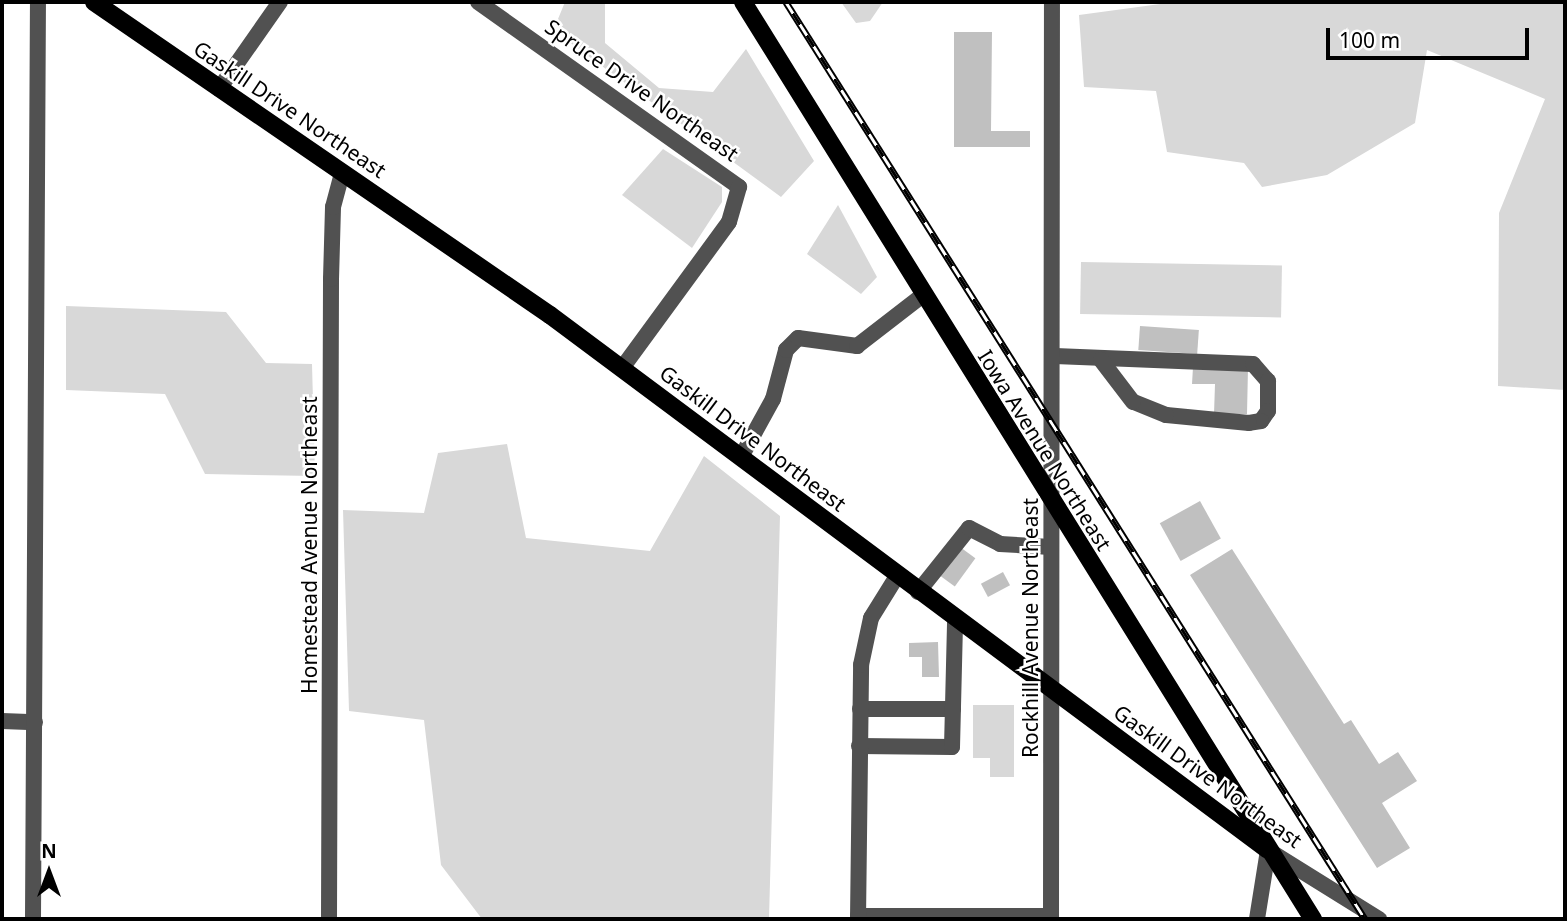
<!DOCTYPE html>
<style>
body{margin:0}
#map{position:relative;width:1567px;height:921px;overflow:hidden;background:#fff;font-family:"Noto Sans",sans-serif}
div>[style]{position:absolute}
.green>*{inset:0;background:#d8d8d8;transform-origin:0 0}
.building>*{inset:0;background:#c0c0c0;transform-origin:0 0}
.minor>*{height:16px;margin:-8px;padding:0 8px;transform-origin:8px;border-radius:8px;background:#515151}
.major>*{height:18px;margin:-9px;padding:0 9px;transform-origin:9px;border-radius:9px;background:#000}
.rail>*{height:7px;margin-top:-3.5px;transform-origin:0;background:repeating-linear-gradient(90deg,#fff 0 13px,#000 0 26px);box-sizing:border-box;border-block:2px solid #000}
span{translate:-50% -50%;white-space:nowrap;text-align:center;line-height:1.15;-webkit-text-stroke:5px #fff;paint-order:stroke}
.street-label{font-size:21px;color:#000}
.frame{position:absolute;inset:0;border:4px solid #000;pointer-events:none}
.north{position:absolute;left:14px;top:837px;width:70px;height:70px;-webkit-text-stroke:5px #fff;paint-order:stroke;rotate:0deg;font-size:19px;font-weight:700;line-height:28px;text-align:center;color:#000}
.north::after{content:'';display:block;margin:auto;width:24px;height:32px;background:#000;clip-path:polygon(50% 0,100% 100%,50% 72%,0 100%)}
.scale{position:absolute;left:1326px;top:28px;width:203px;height:32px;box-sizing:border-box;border:4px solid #000;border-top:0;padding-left:9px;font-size:21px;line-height:24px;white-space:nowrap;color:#000;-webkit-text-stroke:5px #fff;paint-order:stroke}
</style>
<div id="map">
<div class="green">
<div style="clip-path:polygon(565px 2px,605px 2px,605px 43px,659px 88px,713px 92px,746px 49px,814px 161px,781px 197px,569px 42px,558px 19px)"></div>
<div style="clip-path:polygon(841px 2px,883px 2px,870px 21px,856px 23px)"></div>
<div style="clip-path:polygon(1175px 2px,1565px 2px,1565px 390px,1498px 386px,1499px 213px,1545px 99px,1427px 50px,1415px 123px,1327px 175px,1262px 187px,1244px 163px,1167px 152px,1156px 91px,1084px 87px,1079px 15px)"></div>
<div style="clip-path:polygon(663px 149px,722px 187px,722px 202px,692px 248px,622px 195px)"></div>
<div style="clip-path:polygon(838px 205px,877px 277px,861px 294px,807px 254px)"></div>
<div style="left:1081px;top:262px;width:201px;height:52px;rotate:1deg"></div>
<div style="clip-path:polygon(66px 306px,226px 312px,266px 363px,312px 364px,315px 476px,205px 474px,165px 394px,66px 390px)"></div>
<div style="clip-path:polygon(507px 444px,526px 538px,650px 551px,704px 456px,780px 516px,769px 919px,482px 919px,441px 865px,424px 720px,349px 711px,343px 510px,424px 513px,438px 453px)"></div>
<div style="clip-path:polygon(973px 705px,1014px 705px,1014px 777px,990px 777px,990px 758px,973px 758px)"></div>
</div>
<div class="building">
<div style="clip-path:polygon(954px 32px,992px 32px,991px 131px,1030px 131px,1030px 147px,954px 147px)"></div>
<div style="left:1140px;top:326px;width:59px;height:24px;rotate:4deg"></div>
<div style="clip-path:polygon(1193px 367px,1248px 368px,1247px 414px,1214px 414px,1215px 384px,1192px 384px)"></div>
<div style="left:1200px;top:501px;width:43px;height:46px;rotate:61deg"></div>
<div style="left:960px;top:547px;width:19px;height:35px;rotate:36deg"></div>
<div style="clip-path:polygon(1232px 549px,1344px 724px,1351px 720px,1379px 764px,1398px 752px,1417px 781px,1382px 803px,1410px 848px,1377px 868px,1190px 575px)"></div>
<div style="left:1003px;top:572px;width:15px;height:25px;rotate:62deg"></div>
<div style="clip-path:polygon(938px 642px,939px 677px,922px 677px,922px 657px,909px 657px,909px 643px)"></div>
</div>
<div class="minor">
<div style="left:478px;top:2px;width:320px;rotate:35.3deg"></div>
<div style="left:739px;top:187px;width:36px;rotate:106deg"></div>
<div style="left:729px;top:222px;width:181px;rotate:126.2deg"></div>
<div style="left:219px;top:89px;width:106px;rotate:-55deg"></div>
<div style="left:1055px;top:356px;width:198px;rotate:2.3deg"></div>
<div style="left:1253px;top:364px;width:23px;rotate:49deg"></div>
<div style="left:1268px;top:381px;width:30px;rotate:90deg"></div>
<div style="left:1268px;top:411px;width:12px;rotate:125deg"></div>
<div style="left:1261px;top:421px;width:12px;rotate:171deg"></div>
<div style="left:1249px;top:423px;width:83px;rotate:-174.5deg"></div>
<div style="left:1166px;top:415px;width:35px;rotate:-158deg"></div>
<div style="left:1133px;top:402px;width:53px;rotate:-127.3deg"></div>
<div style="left:741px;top:457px;width:66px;rotate:-61.1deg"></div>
<div style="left:773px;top:399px;width:51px;rotate:-75.1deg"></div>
<div style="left:786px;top:350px;width:17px;rotate:-45deg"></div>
<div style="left:798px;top:338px;width:60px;rotate:7.7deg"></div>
<div style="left:857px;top:346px;width:83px;rotate:-37.7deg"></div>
<div style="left:918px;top:592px;width:82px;rotate:-51.4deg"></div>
<div style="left:969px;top:528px;width:35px;rotate:27deg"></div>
<div style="left:1000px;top:544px;width:51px;rotate:3.4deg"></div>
<div style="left:860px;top:709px;width:93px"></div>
<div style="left:2px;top:721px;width:33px;rotate:2deg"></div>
<div style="left:859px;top:746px;width:93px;rotate:0.6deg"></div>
<div style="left:952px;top:747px;width:126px;rotate:-88.6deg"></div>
<div style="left:858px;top:916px;width:193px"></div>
<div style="left:33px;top:919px;width:917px;rotate:-89.69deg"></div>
<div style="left:329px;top:919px;width:640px;rotate:-89.82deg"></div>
<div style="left:331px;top:279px;width:72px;rotate:-88.4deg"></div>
<div style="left:333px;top:207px;width:35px;rotate:-75deg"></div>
<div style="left:858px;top:919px;width:254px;rotate:-89.3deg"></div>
<div style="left:861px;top:665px;width:48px;rotate:-78deg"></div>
<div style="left:871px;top:618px;width:49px;rotate:-58.2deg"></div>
<div style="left:1051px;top:919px;width:917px;rotate:-89.94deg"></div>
<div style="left:1257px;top:919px;width:70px;rotate:-80.9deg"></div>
<div style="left:1268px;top:850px;width:131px;rotate:31.9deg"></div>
</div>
<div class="major">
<div style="left:94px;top:2px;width:553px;rotate:34.47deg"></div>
<div style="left:550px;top:315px;width:895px;rotate:36.69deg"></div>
<div style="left:743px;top:2px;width:1080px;rotate:58.14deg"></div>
</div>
<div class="rail">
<div style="left:786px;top:2px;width:1084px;rotate:57.73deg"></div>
</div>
<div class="street-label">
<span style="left:642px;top:90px;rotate:35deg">Spruce Drive Northeast</span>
<span style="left:290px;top:109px;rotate:34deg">Gaskill Drive Northeast</span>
<span style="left:753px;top:438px;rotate:37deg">Gaskill Drive Northeast</span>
<span style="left:1045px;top:450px;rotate:58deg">Iowa Avenue Northeast</span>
<span style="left:309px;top:545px;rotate:-90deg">Homestead Avenue Northeast</span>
<span style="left:1030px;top:628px;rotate:-90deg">Rockhill Avenue Northeast</span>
<span style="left:1208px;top:776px;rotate:36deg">Gaskill Drive Northeast</span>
</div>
<div class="frame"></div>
<div class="north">N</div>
<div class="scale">100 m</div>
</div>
